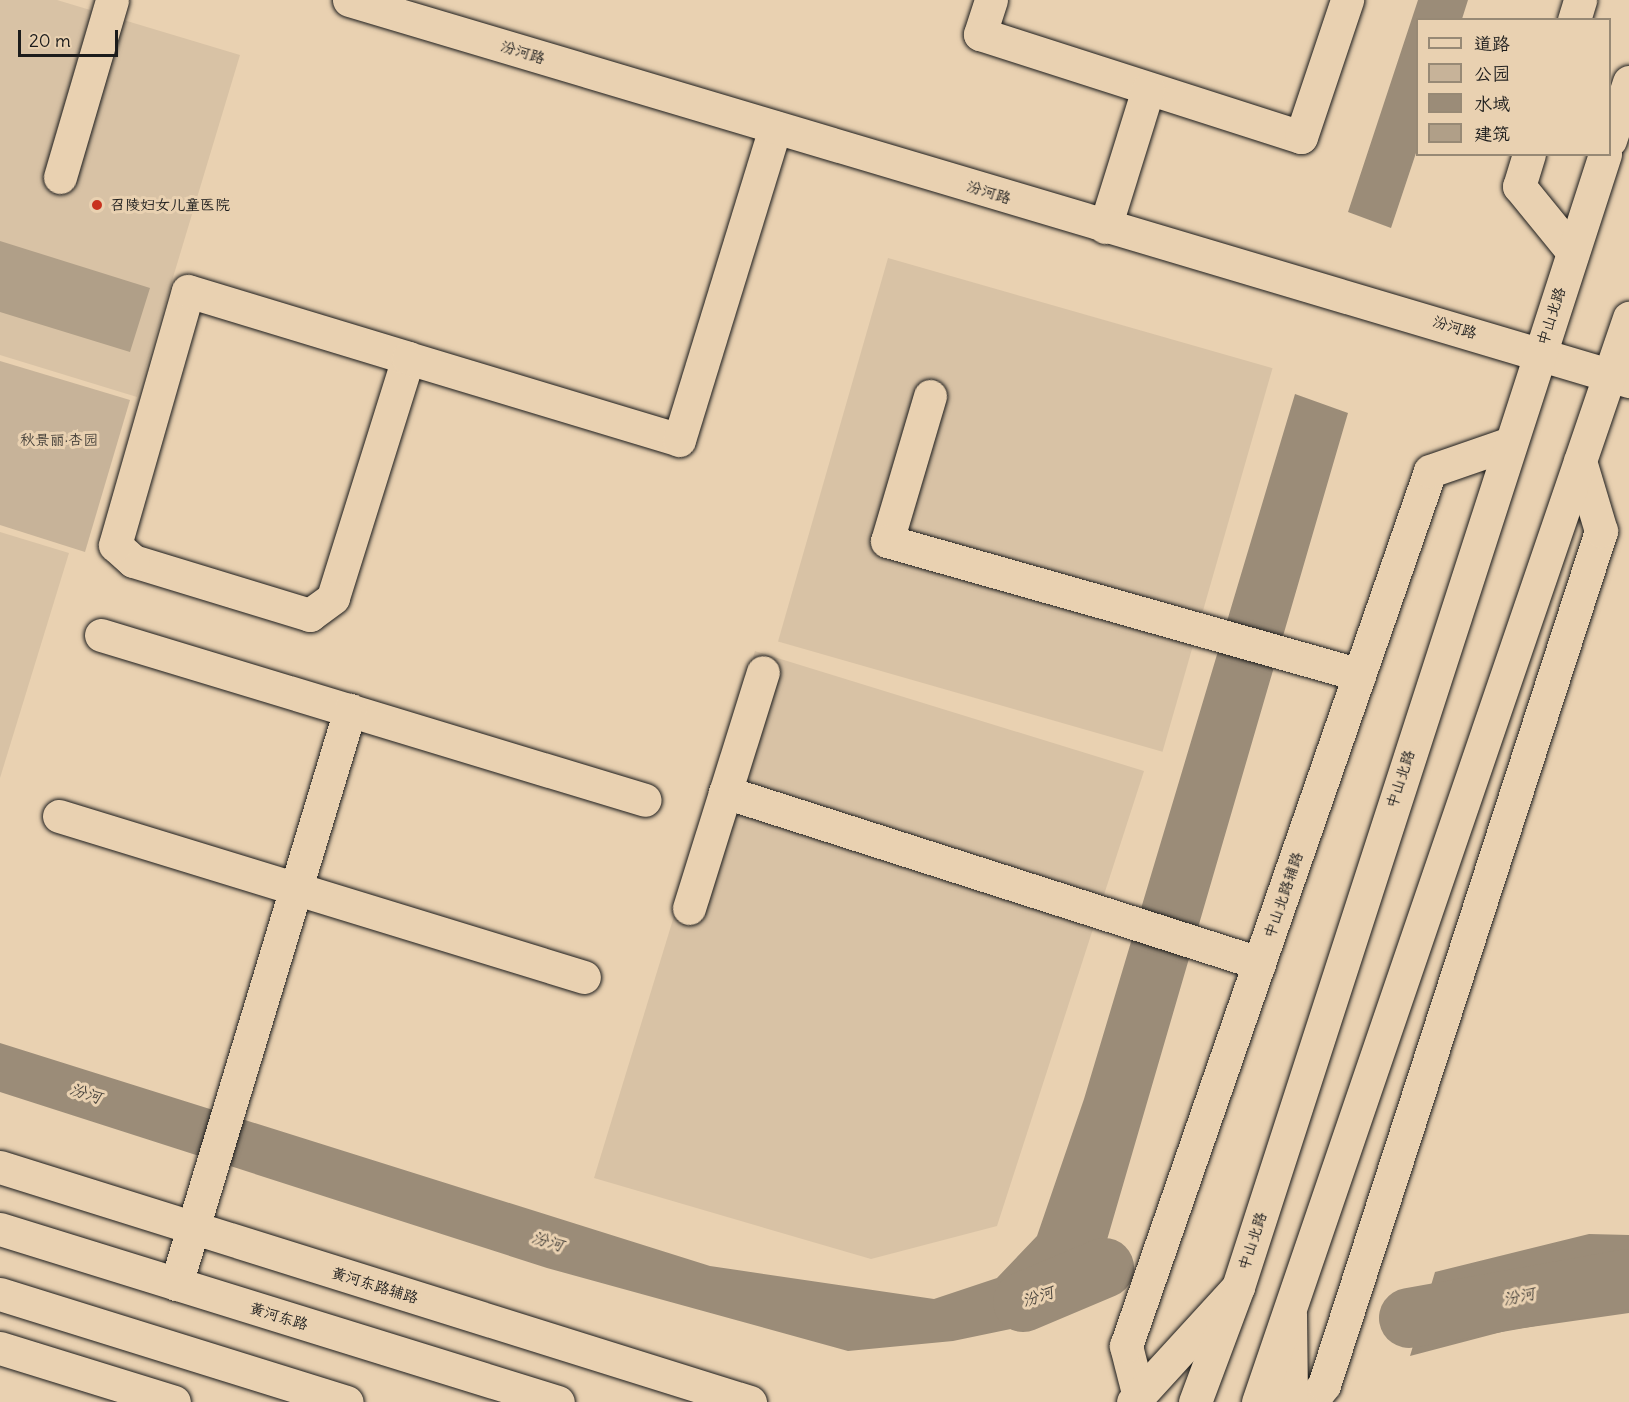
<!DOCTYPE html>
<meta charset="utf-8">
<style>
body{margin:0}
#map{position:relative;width:1629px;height:1402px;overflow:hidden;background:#e9d1b1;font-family:Delius,"LXGW WenKai TC",sans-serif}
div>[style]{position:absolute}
.built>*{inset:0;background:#d8c2a5;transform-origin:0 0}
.green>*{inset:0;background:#c7b399}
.water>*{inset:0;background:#9b8c78}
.river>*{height:60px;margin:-30px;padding:0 30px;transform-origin:30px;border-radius:30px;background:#9b8c78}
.building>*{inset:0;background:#b09f88}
.roads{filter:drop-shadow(0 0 2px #1c1c1c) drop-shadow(0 0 2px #1c1c1c)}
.minor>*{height:33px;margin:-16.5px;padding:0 16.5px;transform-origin:16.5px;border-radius:16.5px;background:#e9d1b1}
.tertiary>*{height:33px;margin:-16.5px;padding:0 16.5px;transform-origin:16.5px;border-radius:16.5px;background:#e9d1b1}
.secondary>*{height:33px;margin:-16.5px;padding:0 16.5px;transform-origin:16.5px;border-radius:16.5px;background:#e9d1b1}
.primary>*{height:33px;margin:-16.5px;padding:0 16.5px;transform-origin:16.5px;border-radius:16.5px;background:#e9d1b1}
.dots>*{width:16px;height:16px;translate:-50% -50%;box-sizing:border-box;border:3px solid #e9d1b1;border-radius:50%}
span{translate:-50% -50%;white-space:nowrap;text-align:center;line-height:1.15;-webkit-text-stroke:6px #e9d1b1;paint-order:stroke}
.street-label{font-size:15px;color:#1c1c1c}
.poi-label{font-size:15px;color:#1c1c1c}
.left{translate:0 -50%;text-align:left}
.park-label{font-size:15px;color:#47423b}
.water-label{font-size:16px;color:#48433c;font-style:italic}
.legend{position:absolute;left:1416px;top:18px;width:195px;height:138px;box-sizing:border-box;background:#e9d1b1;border:2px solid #978975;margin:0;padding:8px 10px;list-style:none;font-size:18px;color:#1c1c1c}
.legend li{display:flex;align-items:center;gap:12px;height:30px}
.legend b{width:30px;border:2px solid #978975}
.scale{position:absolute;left:18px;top:30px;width:100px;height:27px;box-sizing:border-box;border:3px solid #1c1c1c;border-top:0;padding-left:8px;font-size:18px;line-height:21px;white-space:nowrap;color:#1c1c1c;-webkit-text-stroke:4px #e9d1b1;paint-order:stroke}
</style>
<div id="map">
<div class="built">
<div style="clip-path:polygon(0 0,57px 0,240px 55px,137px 397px,0 355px)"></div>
<div style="left:888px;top:258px;width:400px;height:399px;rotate:16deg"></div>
<div style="clip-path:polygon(0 532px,69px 553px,0 778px)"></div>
<div style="clip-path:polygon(755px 651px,1144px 771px,997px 1226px,871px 1259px,594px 1178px)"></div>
</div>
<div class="green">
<div style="clip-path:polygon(0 361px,130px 400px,85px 552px,0 525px)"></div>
</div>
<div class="water">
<div style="clip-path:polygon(1418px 0,1468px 0,1462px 19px,1418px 20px,1417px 150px,1391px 228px,1348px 212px)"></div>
<div style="clip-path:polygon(1295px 394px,1348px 413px,1093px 1288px,1044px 1322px,953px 1341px,848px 1351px,547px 1268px,0 1092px,0 1043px,710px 1266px,934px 1299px,997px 1278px,1037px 1236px,1084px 1099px)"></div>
<div style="clip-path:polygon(1589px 1234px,1629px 1235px,1629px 1313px,1509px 1330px,1410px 1356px,1435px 1272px)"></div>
</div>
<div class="river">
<div style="left:1023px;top:1302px;width:88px;rotate:-22.8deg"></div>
<div style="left:1409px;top:1318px;width:223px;rotate:-10.1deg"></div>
</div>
<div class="building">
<div style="clip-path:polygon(0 241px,150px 288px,130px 352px,0 312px)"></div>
</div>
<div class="roads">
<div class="minor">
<div style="left:991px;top:0;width:36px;rotate:108deg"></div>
<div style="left:980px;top:34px;width:337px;rotate:17.8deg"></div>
<div style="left:1301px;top:137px;width:145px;rotate:-71.4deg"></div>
<div style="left:1574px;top:20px;width:21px;rotate:-73deg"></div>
<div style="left:1529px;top:154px;width:34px;rotate:107deg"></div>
<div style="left:1519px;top:186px;width:84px;rotate:50.8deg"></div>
<div style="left:60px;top:177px;width:184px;rotate:-73.6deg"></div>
<div style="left:1105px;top:227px;width:145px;rotate:-72.7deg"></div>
<div style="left:408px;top:358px;width:251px;rotate:107.4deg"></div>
<div style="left:333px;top:598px;width:29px;rotate:144deg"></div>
<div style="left:310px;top:615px;width:185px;rotate:-163deg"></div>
<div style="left:133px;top:561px;width:24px;rotate:-138deg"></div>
<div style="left:115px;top:545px;width:264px;rotate:-74deg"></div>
<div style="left:188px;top:291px;width:230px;rotate:16.9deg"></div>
<div style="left:408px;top:358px;width:283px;rotate:16.8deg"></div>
<div style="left:679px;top:440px;width:327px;rotate:-72.9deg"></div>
<div style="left:930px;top:396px;width:151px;rotate:106.5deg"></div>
<div style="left:887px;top:541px;width:491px;rotate:15.8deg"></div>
<div style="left:101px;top:635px;width:568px;rotate:16.87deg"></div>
<div style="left:725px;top:792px;width:561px;rotate:17.76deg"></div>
<div style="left:59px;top:816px;width:549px;rotate:17.05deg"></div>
<div style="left:689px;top:908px;width:247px;rotate:-72.6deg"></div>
<div style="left:0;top:1167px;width:786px;rotate:17.4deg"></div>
<div style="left:176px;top:1284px;width:600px;rotate:-73.14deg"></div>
<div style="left:0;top:1348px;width:182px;rotate:17.2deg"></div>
<div style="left:1139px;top:1397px;width:53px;rotate:-104.3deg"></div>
<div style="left:1126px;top:1346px;width:926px;rotate:-70.84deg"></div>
<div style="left:1430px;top:471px;width:83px;rotate:-19.1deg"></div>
<div style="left:1311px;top:1402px;width:21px;rotate:-53deg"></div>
<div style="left:1324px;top:1385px;width:898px;rotate:-72.03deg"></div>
<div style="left:1601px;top:531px;width:73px;rotate:-106.7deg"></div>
</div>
<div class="tertiary">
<div style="left:349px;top:0;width:1336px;rotate:16.58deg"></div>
</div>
<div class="secondary">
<div style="left:0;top:1229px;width:584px;rotate:17.23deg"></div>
<div style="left:0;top:1294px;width:363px;rotate:17.3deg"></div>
<div style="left:1290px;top:1314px;width:88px;rotate:89.3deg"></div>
<div style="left:1133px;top:1402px;width:156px;rotate:-47.6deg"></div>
</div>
<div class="primary">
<div style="left:1610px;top:140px;width:61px;rotate:-71.9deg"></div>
<div style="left:1195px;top:1402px;width:123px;rotate:-69.5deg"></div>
<div style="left:1238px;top:1287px;width:1191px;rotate:-72.05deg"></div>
<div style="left:1258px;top:1402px;width:1146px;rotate:-71.11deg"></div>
</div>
</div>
<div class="dots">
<div style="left:97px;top:205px;background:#c8321e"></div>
</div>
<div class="street-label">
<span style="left:523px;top:52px;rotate:17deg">汾河路</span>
<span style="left:989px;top:192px;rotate:17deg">汾河路</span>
<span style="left:1551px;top:316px;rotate:-72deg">中山北路</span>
<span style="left:1455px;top:327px;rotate:17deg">汾河路</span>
<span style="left:1400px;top:779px;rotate:-72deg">中山北路</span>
<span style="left:1283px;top:895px;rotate:-71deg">中山北路辅路</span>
<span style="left:1252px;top:1241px;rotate:-72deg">中山北路</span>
<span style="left:375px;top:1285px;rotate:17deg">黄河东路辅路</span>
<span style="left:279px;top:1316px;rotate:17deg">黄河东路</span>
</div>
<div class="poi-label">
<span class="left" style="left:110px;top:205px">召陵妇女儿童医院</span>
</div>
<div class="park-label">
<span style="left:59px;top:440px">秋景丽·杏园</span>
</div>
<div class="water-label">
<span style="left:86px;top:1093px;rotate:18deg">汾河</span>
<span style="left:548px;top:1241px;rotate:17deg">汾河</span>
<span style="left:1038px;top:1296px;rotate:-18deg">汾河</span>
<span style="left:1519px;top:1296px;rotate:-12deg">汾河</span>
</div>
<ul class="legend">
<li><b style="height:8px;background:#e9d1b1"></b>道路</li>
<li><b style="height:16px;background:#c7b399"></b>公园</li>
<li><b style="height:16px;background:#9b8c78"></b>水域</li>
<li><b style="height:16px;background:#b09f88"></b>建筑</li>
</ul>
<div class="scale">20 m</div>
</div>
